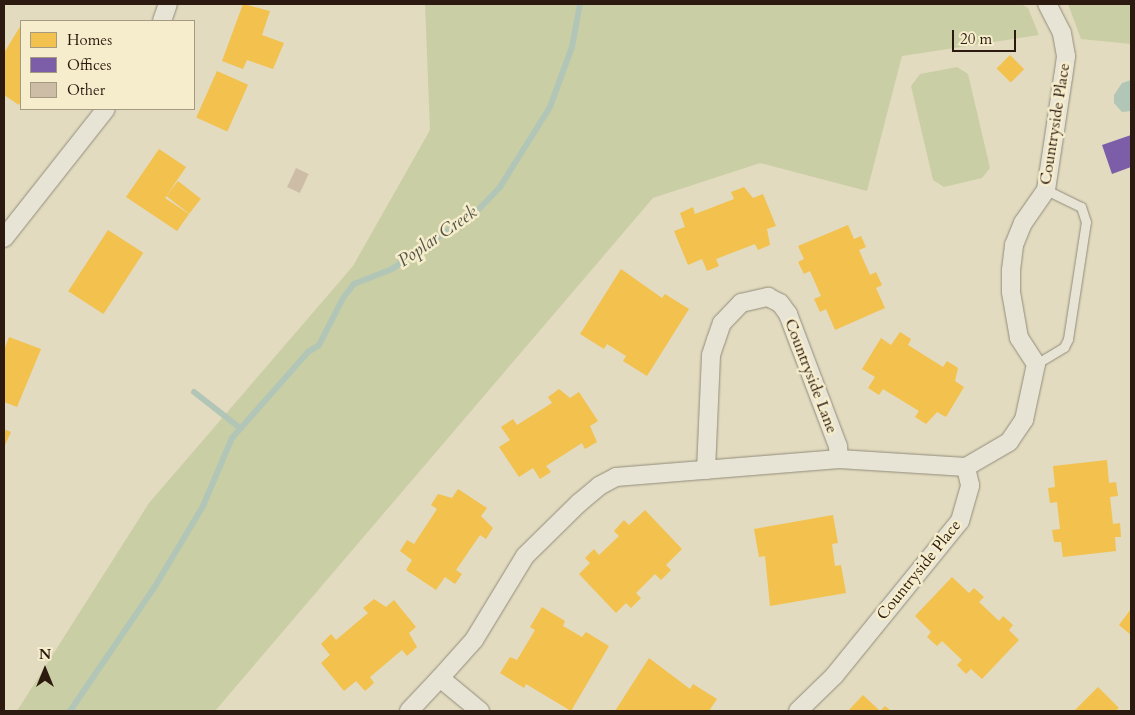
<!DOCTYPE html>
<style>
body{margin:0}
#map{position:relative;width:1135px;height:715px;overflow:hidden;background:#e2dbbf;font-family:Cardo,serif}
div>[style]{position:absolute}
.green>*{inset:0;background:#cacea4}
.water>*{inset:0;background:#b2c6b7}
.homes>*{inset:0;background:#f2c14e;transform-origin:0 0}
.offices>*{inset:0;background:#7b5ea7}
.stream>*{height:6px;margin:-3px;padding:0 3px;transform-origin:3px;border-radius:3px;background:#b2c6b7}
.building>*{inset:0;background:#cdbda7;transform-origin:0 0}
.roads{filter:drop-shadow(0 0 1px #928c7b) drop-shadow(0 0 1px #928c7b)}
.service>*{height:9px;margin:-4.5px;padding:0 4.5px;transform-origin:4.5px;border-radius:4.5px;background:#e7e4d6}
.minor>*{height:18px;margin:-9px;padding:0 9px;transform-origin:9px;border-radius:9px;background:#e7e4d6}
span{translate:-50% -50%;white-space:nowrap;text-align:center;line-height:1.15;-webkit-text-stroke:5px #f6edcc;paint-order:stroke}
.street-label{font-size:16px;color:#2c1a10}
.water-label{font-size:18px;color:#545349;font-style:italic}
.frame{position:absolute;inset:0;border:5px solid #2c1a10;pointer-events:none}
.legend{position:absolute;left:20px;top:20px;width:175px;height:90px;box-sizing:border-box;background:#f6edcc;border:1px solid #a59981;margin:0;padding:6px 9px;list-style:none;font-size:15px;color:#2c1a10}
.legend li{display:flex;align-items:center;gap:10px;height:25px}
.legend b{width:25px;border:1px solid #a59981}
.north{position:absolute;left:20px;top:645px;width:50px;height:50px;-webkit-text-stroke:4px #f6edcc;paint-order:stroke;rotate:0deg;font-size:14px;font-weight:700;line-height:20px;text-align:center;color:#2c1a10}
.north::after{content:'';display:block;margin:auto;width:18px;height:22px;background:#2c1a10;clip-path:polygon(50% 0,100% 100%,50% 72%,0 100%)}
.scale{position:absolute;left:952px;top:30px;width:64px;height:22px;box-sizing:border-box;border:2px solid #2c1a10;border-top:0;padding-left:6px;font-size:15px;line-height:18px;white-space:nowrap;color:#2c1a10;-webkit-text-stroke:4px #f6edcc;paint-order:stroke}
</style>
<div id="map">
<div class="green">
<div style="clip-path:polygon(425px 4px,1021px 4px,1028px 8px,1039px 35px,902px 56px,867px 191px,760px 163px,653px 198px,215px 711px,17px 711px,149px 503px,353px 266px,430px 130px)"></div>
<div style="clip-path:polygon(1068px 4px,1131px 4px,1131px 44px,1081px 39px)"></div>
<div style="clip-path:polygon(957px 67px,968px 74px,990px 168px,982px 178px,944px 187px,933px 180px,911px 86px,920px 74px)"></div>
</div>
<div class="water">
<div style="clip-path:polygon(1131px 80px,1131px 111px,1122px 112px,1114px 103px,1114px 95px,1122px 83px)"></div>
</div>
<div class="homes">
<div style="clip-path:polygon(243px 4px,270px 11px,262px 35px,284px 43px,273px 69px,247px 60px,243px 69px,222px 61px)"></div>
<div style="clip-path:polygon(21px 25px,21px 101px,19px 105px,4px 95px,4px 53px)"></div>
<div style="left:1010px;top:55px;width:20px;height:19px;rotate:45deg"></div>
<div style="left:217px;top:71px;width:34px;height:51px;rotate:24deg"></div>
<div style="clip-path:polygon(159px 149px,186px 167px,165px 198px,189px 214px,177px 231px,126px 197px)"></div>
<div style="left:178px;top:181px;width:29px;height:19px;rotate:38deg"></div>
<div style="clip-path:polygon(744px 187px,753px 198px,763px 194px,776px 226px,767px 229px,770px 245px,758px 250px,755px 244px,716px 259px,719px 266px,707px 271px,702px 259px,688px 265px,674px 231px,685px 227px,680px 213px,693px 207px,695px 214px,734px 199px,731px 192px)"></div>
<div style="clip-path:polygon(848px 225px,854px 239px,861px 236px,866px 247px,859px 250px,870px 275px,876px 272px,882px 285px,876px 288px,885px 308px,835px 330px,826px 309px,820px 312px,814px 299px,821px 296px,810px 271px,804px 274px,798px 262px,804px 259px,798px 246px)"></div>
<div style="left:108px;top:230px;width:42px;height:73px;rotate:33deg"></div>
<div style="clip-path:polygon(621px 269px,662px 298px,665px 294px,689px 309px,647px 376px,623px 361px,626px 356px,607px 344px,604px 349px,580px 334px)"></div>
<div style="clip-path:polygon(900px 332px,911px 339px,908px 345px,943px 367px,947px 361px,958px 368px,955px 381px,964px 387px,946px 417px,937px 412px,926px 424px,915px 417px,919px 411px,883px 389px,879px 395px,868px 388px,875px 377px,862px 369px,881px 338px,891px 345px)"></div>
<div style="clip-path:polygon(9px 337px,41px 349px,17px 407px,4px 402px,4px 350px)"></div>
<div style="clip-path:polygon(559px 389px,570px 398px,579px 392px,598px 421px,590px 426px,597px 442px,585px 449px,582px 443px,546px 466px,551px 472px,540px 479px,533px 468px,519px 477px,499px 447px,510px 440px,501px 427px,513px 419px,517px 425px,552px 403px,548px 397px)"></div>
<div style="clip-path:polygon(4px 429px,11px 432px,4px 447px)"></div>
<div style="clip-path:polygon(1107px 460px,1109px 483px,1116px 482px,1118px 496px,1110px 497px,1113px 524px,1120px 523px,1121px 537px,1115px 537px,1116px 551px,1063px 557px,1061px 542px,1054px 542px,1052px 530px,1060px 529px,1057px 502px,1050px 503px,1048px 488px,1055px 487px,1053px 466px)"></div>
<div style="clip-path:polygon(458px 489px,487px 508px,481px 516px,493px 528px,486px 539px,480px 535px,456px 570px,462px 574px,455px 584px,445px 577px,436px 590px,406px 570px,412px 560px,400px 551px,407px 540px,414px 544px,437px 509px,431px 505px,438px 494px,452px 498px)"></div>
<div style="clip-path:polygon(645px 510px,682px 549px,666px 565px,671px 570px,661px 580px,655px 574px,636px 593px,641px 598px,631px 608px,626px 603px,616px 613px,579px 574px,590px 563px,585px 558px,594px 549px,599px 555px,619px 536px,614px 531px,624px 520px,629px 525px)"></div>
<div style="clip-path:polygon(833px 515px,838px 543px,832px 544px,835px 566px,841px 565px,846px 593px,770px 606px,765px 556px,759px 557px,754px 529px)"></div>
<div style="clip-path:polygon(952px 577px,969px 593px,974px 588px,984px 597px,979px 602px,999px 621px,1003px 616px,1013px 625px,1009px 630px,1019px 640px,982px 679px,971px 669px,966px 674px,957px 665px,962px 660px,942px 641px,937px 646px,927px 637px,931px 632px,915px 616px)"></div>
<div style="clip-path:polygon(374px 599px,386px 607px,394px 600px,416px 627px,409px 633px,417px 647px,407px 656px,402px 650px,370px 677px,374px 683px,365px 691px,356px 681px,344px 691px,321px 663px,330px 655px,321px 644px,331px 634px,336px 640px,368px 613px,363px 608px)"></div>
<div style="clip-path:polygon(542px 607px,565px 621px,563px 626px,582px 637px,586px 632px,609px 646px,571px 711px,526px 684px,524px 688px,500px 673px,510px 657px,517px 660px,535px 630px,530px 627px)"></div>
<div style="clip-path:polygon(1131px 609px,1131px 635px,1119px 625px)"></div>
<div style="clip-path:polygon(649px 658px,690px 689px,693px 684px,717px 699px,709px 711px,615px 711px)"></div>
<div style="clip-path:polygon(1098px 687px,1119px 708px,1115px 711px,1074px 711px)"></div>
<div style="clip-path:polygon(863px 695px,880px 711px,885px 706px,891px 711px,848px 711px)"></div>
</div>
<div class="offices">
<div style="clip-path:polygon(1131px 135px,1131px 167px,1112px 174px,1102px 145px)"></div>
</div>
<div class="stream">
<div style="left:194px;top:392px;width:57px;rotate:37.9deg"></div>
<div style="left:70px;top:711px;width:149px;rotate:-55.7deg"></div>
<div style="left:154px;top:588px;width:96px;rotate:-59.1deg"></div>
<div style="left:203px;top:506px;width:74px;rotate:-66.9deg"></div>
<div style="left:232px;top:438px;width:115px;rotate:-48.5deg"></div>
<div style="left:308px;top:352px;width:13px;rotate:-32deg"></div>
<div style="left:319px;top:345px;width:53px;rotate:-62.9deg"></div>
<div style="left:343px;top:298px;width:18px;rotate:-52deg"></div>
<div style="left:354px;top:284px;width:41px;rotate:-21.5deg"></div>
<div style="left:392px;top:269px;width:104px;rotate:-34.5deg"></div>
<div style="left:478px;top:210px;width:32px;rotate:-46deg"></div>
<div style="left:500px;top:187px;width:94px;rotate:-58deg"></div>
<div style="left:550px;top:107px;width:64px;rotate:-69.9deg"></div>
<div style="left:572px;top:47px;width:44px;rotate:-79.5deg"></div>
</div>
<div class="building">
<div style="left:296px;top:168px;width:14px;height:21px;rotate:25deg"></div>
</div>
<div class="roads">
<div class="service">
<div style="left:1036px;top:364px;width:33px;rotate:-31deg"></div>
<div style="left:1064px;top:347px;width:9px;rotate:-63deg"></div>
<div style="left:1068px;top:339px;width:118px;rotate:-81.3deg"></div>
<div style="left:1086px;top:222px;width:16px;rotate:-108deg"></div>
<div style="left:1081px;top:207px;width:39px;rotate:-154deg"></div>
</div>
<div class="minor">
<div style="left:162px;top:21px;width:18px;rotate:-71deg"></div>
<div style="left:4px;top:238px;width:164px;rotate:-51.7deg"></div>
<div style="left:966px;top:467px;width:50px;rotate:-30.2deg"></div>
<div style="left:1009px;top:442px;width:27px;rotate:-56deg"></div>
<div style="left:1024px;top:420px;width:57px;rotate:-77.9deg"></div>
<div style="left:1036px;top:364px;width:31px;rotate:-123deg"></div>
<div style="left:1019px;top:338px;width:47px;rotate:-99.9deg"></div>
<div style="left:1011px;top:292px;width:22px;rotate:-90deg"></div>
<div style="left:1011px;top:270px;width:25px;rotate:-83deg"></div>
<div style="left:1014px;top:245px;width:24px;rotate:-68deg"></div>
<div style="left:1023px;top:223px;width:40px;rotate:-55.1deg"></div>
<div style="left:1046px;top:190px;width:113px;rotate:-81.4deg"></div>
<div style="left:1063px;top:78px;width:22px;rotate:-82deg"></div>
<div style="left:1066px;top:56px;width:23px;rotate:-100deg"></div>
<div style="left:1062px;top:33px;width:33px;rotate:-117deg"></div>
<div style="left:706px;top:470px;width:115px;rotate:-87.5deg"></div>
<div style="left:711px;top:355px;width:16px;rotate:-72deg"></div>
<div style="left:716px;top:340px;width:18px;rotate:-71deg"></div>
<div style="left:722px;top:323px;width:28px;rotate:-46deg"></div>
<div style="left:741px;top:303px;width:28px;rotate:-13deg"></div>
<div style="left:768px;top:297px;width:13px;rotate:27deg"></div>
<div style="left:780px;top:303px;width:14px;rotate:54deg"></div>
<div style="left:788px;top:314px;width:141px;rotate:69.3deg"></div>
<div style="left:838px;top:446px;width:13px;rotate:86deg"></div>
<div style="left:440px;top:678px;width:51px;rotate:-48.2deg"></div>
<div style="left:474px;top:640px;width:98px;rotate:-58.7deg"></div>
<div style="left:525px;top:556px;width:76px;rotate:-44.5deg"></div>
<div style="left:579px;top:503px;width:26px;rotate:-40deg"></div>
<div style="left:599px;top:486px;width:19px;rotate:-28deg"></div>
<div style="left:616px;top:477px;width:224px;rotate:-4.6deg"></div>
<div style="left:839px;top:459px;width:127px;rotate:3.6deg"></div>
<div style="left:409px;top:711px;width:45px;rotate:-46.8deg"></div>
<div style="left:440px;top:678px;width:52px;rotate:39.5deg"></div>
<div style="left:798px;top:711px;width:50px;rotate:-44.2deg"></div>
<div style="left:834px;top:676px;width:200px;rotate:-50.9deg"></div>
<div style="left:960px;top:521px;width:37px;rotate:-74deg"></div>
<div style="left:970px;top:485px;width:18px;rotate:-103deg"></div>
</div>
</div>
<div class="street-label">
<span style="left:1055px;top:124px;rotate:-81deg">Countryside Place</span>
<span style="left:811px;top:376px;rotate:69deg">Countryside Lane</span>
<span style="left:919px;top:570px;rotate:-51deg">Countryside Place</span>
</div>
<div class="water-label">
<span style="left:438px;top:237px;rotate:-35deg">Poplar Creek</span>
</div>
<div class="frame"></div>
<ul class="legend">
<li><b style="height:14px;background:#f2c14e"></b>Homes</li>
<li><b style="height:14px;background:#7b5ea7"></b>Offices</li>
<li><b style="height:14px;background:#cdbda7"></b>Other</li>
</ul>
<div class="north">N</div>
<div class="scale">20 m</div>
</div>
